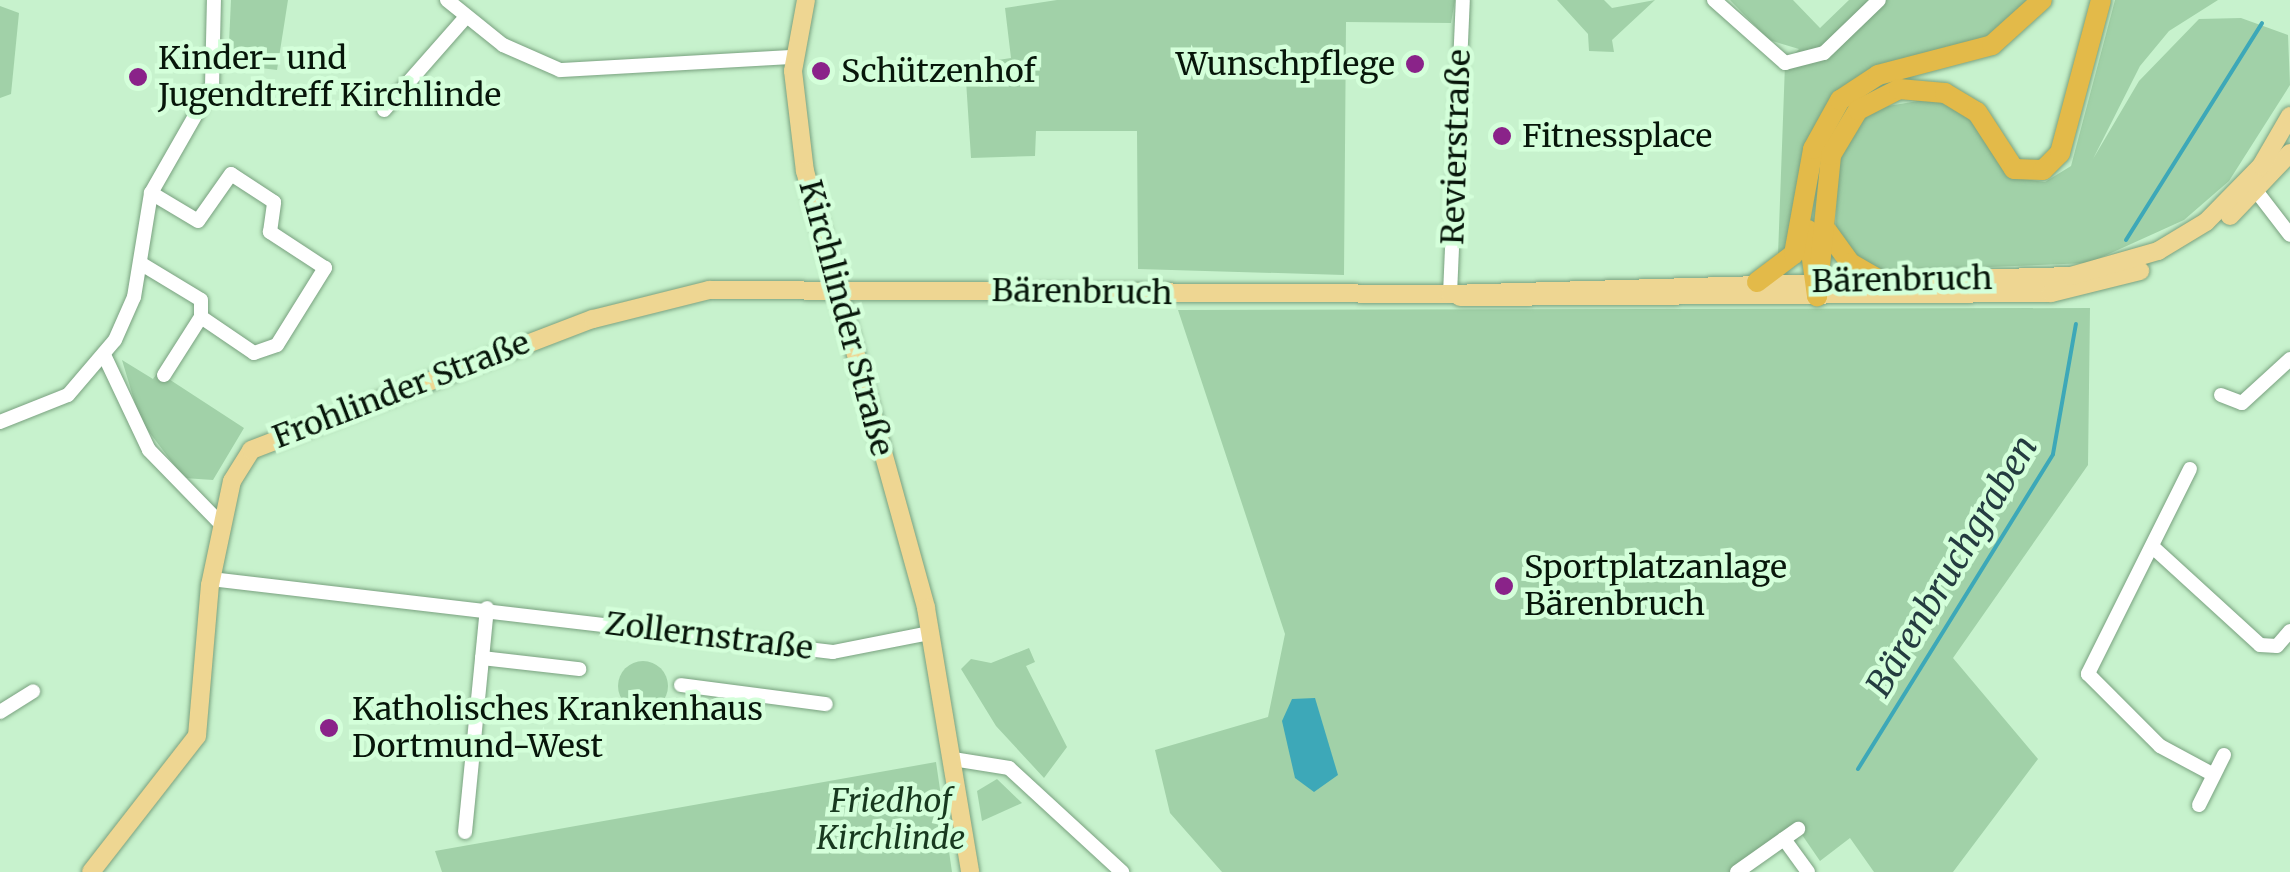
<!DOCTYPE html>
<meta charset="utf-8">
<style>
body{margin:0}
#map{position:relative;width:2290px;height:872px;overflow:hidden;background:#c7f2cd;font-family:Merriweather,serif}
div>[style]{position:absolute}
.green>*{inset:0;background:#a1d1a8}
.round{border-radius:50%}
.water>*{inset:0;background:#3da8b8}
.stream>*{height:4px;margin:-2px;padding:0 2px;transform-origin:2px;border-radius:2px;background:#3da8b8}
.roads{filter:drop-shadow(0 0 2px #79a17f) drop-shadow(0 0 2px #79a17f)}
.minor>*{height:14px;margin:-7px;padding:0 7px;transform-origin:7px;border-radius:7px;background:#fff}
.major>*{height:18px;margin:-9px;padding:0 9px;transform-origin:9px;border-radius:9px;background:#eed692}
.highway>*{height:20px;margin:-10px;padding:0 10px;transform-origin:10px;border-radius:10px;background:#e3ba49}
.dots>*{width:28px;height:28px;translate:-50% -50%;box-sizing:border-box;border:5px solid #d4ffda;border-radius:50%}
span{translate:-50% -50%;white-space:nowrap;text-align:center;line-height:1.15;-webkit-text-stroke:9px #d4ffda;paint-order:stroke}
.poi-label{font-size:32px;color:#07160a}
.left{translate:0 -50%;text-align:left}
.right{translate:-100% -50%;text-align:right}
.street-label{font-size:32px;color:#07160a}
.park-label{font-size:32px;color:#18391f;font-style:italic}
.water-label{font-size:35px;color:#243c40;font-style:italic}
</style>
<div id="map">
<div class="green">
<div style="clip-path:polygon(231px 0,288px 0,277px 70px,228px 64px)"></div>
<div style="clip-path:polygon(1057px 0,1455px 0,1451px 23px,1346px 22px,1344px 275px,1138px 269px,1137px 131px,1036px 131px,1035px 156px,971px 158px,965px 65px,1011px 58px,1005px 8px)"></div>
<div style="clip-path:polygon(1557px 0,1604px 0,1612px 8px,1655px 0,1612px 40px,1614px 52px,1589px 51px,1588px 34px)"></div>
<div style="clip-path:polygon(1730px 0,1793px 0,1820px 28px,1849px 0,2032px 0,1992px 34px,1837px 91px,1804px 148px,1787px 253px,1778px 255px,1785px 64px,1799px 49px,1769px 40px)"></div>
<div style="clip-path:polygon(2115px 0,2218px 0,2169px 31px,2140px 66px,2093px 159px,2139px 81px,2199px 19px,2241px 18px,2288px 35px,2290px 85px,2229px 181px,2184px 220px,2089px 263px,1887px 271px,1854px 259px,1836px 229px,1837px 156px,1870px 109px,1936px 98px,1968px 117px,2010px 177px,2045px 182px,2071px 166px)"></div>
<div style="clip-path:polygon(0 6px,19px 13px,11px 94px,0 98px)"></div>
<div style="clip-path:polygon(2090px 308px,2088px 465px,1953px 658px,2038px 759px,1953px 872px,1874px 872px,1850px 838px,1820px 861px,1798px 829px,1737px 872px,1222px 872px,1170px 813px,1155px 750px,1268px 717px,1285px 634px,1178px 310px)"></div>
<div style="clip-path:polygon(122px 360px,153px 379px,158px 372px,244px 428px,213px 480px,184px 478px,140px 420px)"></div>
<div style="clip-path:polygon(1029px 648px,1035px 662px,1026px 666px,1067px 747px,1044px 778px,996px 726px,961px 669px,971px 659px,991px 663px)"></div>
<div class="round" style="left:618px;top:661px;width:50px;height:50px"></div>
<div style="clip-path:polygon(936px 762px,952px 872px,442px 872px,435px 851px)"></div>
<div style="clip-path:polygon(997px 779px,1022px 803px,982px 821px,977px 791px)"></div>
</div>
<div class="water">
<div style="clip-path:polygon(1315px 698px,1338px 775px,1314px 792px,1295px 778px,1282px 721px,1292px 699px)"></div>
</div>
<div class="stream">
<div style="left:2126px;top:240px;width:256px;rotate:-57.9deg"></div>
<div style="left:1858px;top:769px;width:370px;rotate:-58.2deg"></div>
<div style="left:2053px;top:454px;width:132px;rotate:-80deg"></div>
</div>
<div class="roads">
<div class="minor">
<div style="left:447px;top:0;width:72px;rotate:38.8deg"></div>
<div style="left:503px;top:45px;width:62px;rotate:23.7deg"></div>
<div style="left:560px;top:70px;width:233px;rotate:-3.2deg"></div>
<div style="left:1714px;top:0;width:95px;rotate:41.6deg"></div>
<div style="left:1785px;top:63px;width:40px;rotate:-14.4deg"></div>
<div style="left:1824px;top:53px;width:76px;rotate:-43.9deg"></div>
<div style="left:384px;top:110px;width:123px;rotate:-48.6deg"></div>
<div style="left:2257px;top:192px;width:54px;rotate:52.5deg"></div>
<div style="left:140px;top:263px;width:71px;rotate:31.2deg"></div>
<div style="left:201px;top:300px;width:17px;rotate:90deg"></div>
<div style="left:201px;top:317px;width:64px;rotate:34.2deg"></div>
<div style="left:254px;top:353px;width:24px;rotate:-19deg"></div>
<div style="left:277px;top:345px;width:91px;rotate:-58.1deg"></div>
<div style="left:325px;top:268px;width:66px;rotate:-146.8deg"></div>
<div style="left:270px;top:232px;width:30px;rotate:-82deg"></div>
<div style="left:274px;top:202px;width:51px;rotate:-146.9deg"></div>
<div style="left:231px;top:174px;width:57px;rotate:125.1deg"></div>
<div style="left:198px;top:221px;width:55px;rotate:-149.2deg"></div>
<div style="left:1450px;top:294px;width:294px;rotate:-87.5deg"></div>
<div style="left:105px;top:357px;width:103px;rotate:64.7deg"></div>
<div style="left:149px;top:450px;width:103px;rotate:45.8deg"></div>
<div style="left:164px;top:375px;width:69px;rotate:-57.5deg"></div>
<div style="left:2221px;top:395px;width:22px;rotate:21deg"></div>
<div style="left:2242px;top:403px;width:65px;rotate:-42.5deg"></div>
<div style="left:0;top:422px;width:73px;rotate:-21.7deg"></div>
<div style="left:68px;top:395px;width:72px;rotate:-49.5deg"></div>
<div style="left:115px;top:340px;width:47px;rotate:-66.2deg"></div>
<div style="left:134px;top:297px;width:105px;rotate:-80.7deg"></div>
<div style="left:151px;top:193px;width:123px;rotate:-60.3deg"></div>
<div style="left:212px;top:86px;width:86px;rotate:-88.7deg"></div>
<div style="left:2190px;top:469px;width:229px;rotate:116.5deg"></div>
<div style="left:2088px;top:674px;width:102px;rotate:45deg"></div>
<div style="left:2160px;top:746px;width:61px;rotate:28.2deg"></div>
<div style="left:2155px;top:549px;width:142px;rotate:42.4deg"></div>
<div style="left:2260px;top:645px;width:17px;rotate:3deg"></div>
<div style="left:2277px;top:646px;width:20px;rotate:-49deg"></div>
<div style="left:211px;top:579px;width:626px;rotate:6.69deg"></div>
<div style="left:833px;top:652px;width:99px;rotate:-11.1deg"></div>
<div style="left:482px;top:658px;width:98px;rotate:6.5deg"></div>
<div style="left:681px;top:685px;width:146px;rotate:7.5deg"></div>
<div style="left:0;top:712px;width:39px;rotate:-32deg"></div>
<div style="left:953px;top:759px;width:57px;rotate:9.1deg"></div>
<div style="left:1009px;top:768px;width:154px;rotate:42.6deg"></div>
<div style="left:2199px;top:805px;width:56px;rotate:-63.4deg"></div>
<div style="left:465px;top:832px;width:225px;rotate:-84.4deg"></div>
<div style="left:1784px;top:839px;width:41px;rotate:54deg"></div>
<div style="left:1737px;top:872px;width:75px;rotate:-35.2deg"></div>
</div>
<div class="major">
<div style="left:806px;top:0;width:72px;rotate:100.4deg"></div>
<div style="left:793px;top:71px;width:101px;rotate:83.2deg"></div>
<div style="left:805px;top:171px;width:453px;rotate:74.5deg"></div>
<div style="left:926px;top:608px;width:268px;rotate:80.5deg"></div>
<div style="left:2230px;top:216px;width:87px;rotate:-46.4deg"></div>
<div style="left:1460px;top:297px;width:591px;rotate:-0.39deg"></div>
<div style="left:2051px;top:293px;width:92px;rotate:-13.9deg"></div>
<div style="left:91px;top:872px;width:172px;rotate:-52.1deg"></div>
<div style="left:197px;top:736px;width:152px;rotate:-85.1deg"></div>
<div style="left:210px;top:585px;width:106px;rotate:-78.1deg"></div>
<div style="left:232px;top:481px;width:36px;rotate:-58deg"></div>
<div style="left:251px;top:450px;width:366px;rotate:-21deg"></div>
<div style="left:593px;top:319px;width:120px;rotate:-14deg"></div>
<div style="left:709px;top:290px;width:741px;rotate:0.31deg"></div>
<div style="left:1450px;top:294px;width:621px;rotate:-1.66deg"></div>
<div style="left:2071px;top:276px;width:91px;rotate:-16deg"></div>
<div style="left:2158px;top:251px;width:56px;rotate:-31.1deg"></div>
<div style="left:2206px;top:222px;width:78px;rotate:-45.5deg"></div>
<div style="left:2261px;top:166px;width:58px;rotate:-59.9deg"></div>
</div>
<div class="highway">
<div style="left:1808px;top:230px;width:67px;rotate:82.2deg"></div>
<div style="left:1827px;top:231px;width:39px;rotate:54deg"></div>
<div style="left:1850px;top:263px;width:34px;rotate:30deg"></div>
<div style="left:1757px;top:282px;width:46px;rotate:-37.1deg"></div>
<div style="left:1794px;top:254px;width:107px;rotate:-79.7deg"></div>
<div style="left:1813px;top:149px;width:56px;rotate:-61.1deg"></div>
<div style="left:1840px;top:100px;width:45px;rotate:-33.3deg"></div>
<div style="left:1878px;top:75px;width:118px;rotate:-14.7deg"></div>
<div style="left:1992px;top:45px;width:67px;rotate:-42deg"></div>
<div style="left:1817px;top:296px;width:142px;rotate:-84.3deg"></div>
<div style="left:1831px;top:155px;width:52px;rotate:-59deg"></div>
<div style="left:1858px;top:110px;width:46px;rotate:-27.1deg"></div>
<div style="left:1899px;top:89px;width:46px;rotate:5deg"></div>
<div style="left:1945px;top:93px;width:37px;rotate:31deg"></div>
<div style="left:1977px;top:112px;width:68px;rotate:57deg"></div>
<div style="left:2014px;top:169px;width:29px;rotate:2deg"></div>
<div style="left:2043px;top:170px;width:24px;rotate:-45deg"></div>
<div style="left:2060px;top:153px;width:158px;rotate:-75deg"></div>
</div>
</div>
<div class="dots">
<div style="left:1415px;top:64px;background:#8a2389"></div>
<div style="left:821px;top:71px;background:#8a2389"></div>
<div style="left:138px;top:77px;background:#8a2389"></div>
<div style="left:1502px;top:136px;background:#8a2389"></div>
<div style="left:1504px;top:586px;background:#8a2389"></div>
<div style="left:329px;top:728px;background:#8a2389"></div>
</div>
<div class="poi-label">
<span class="left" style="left:158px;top:77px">Kinder- und<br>Jugendtreff Kirchlinde</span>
<span class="right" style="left:1395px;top:64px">Wunschpflege</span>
<span class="left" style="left:841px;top:71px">Schützenhof</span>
<span class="left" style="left:1522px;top:136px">Fitnessplace</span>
<span class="left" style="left:1524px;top:586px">Sportplatzanlage<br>Bärenbruch</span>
<span class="left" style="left:352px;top:728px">Katholisches Krankenhaus<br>Dortmund-West</span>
</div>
<div class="street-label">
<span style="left:1456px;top:147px;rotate:-88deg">Revierstraße</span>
<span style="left:1902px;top:280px;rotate:-1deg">Bärenbruch</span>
<span style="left:1082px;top:292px;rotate:1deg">Bärenbruch</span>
<span style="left:846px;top:318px;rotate:75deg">Kirchlinder Straße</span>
<span style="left:401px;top:390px;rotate:-21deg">Frohlinder Straße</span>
<span style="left:709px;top:636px;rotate:7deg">Zollernstraße</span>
</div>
<div class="park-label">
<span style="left:891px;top:820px">Friedhof<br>Kirchlinde</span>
</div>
<div class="water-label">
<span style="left:1952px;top:566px;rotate:-59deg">Bärenbruchgraben</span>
</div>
</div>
